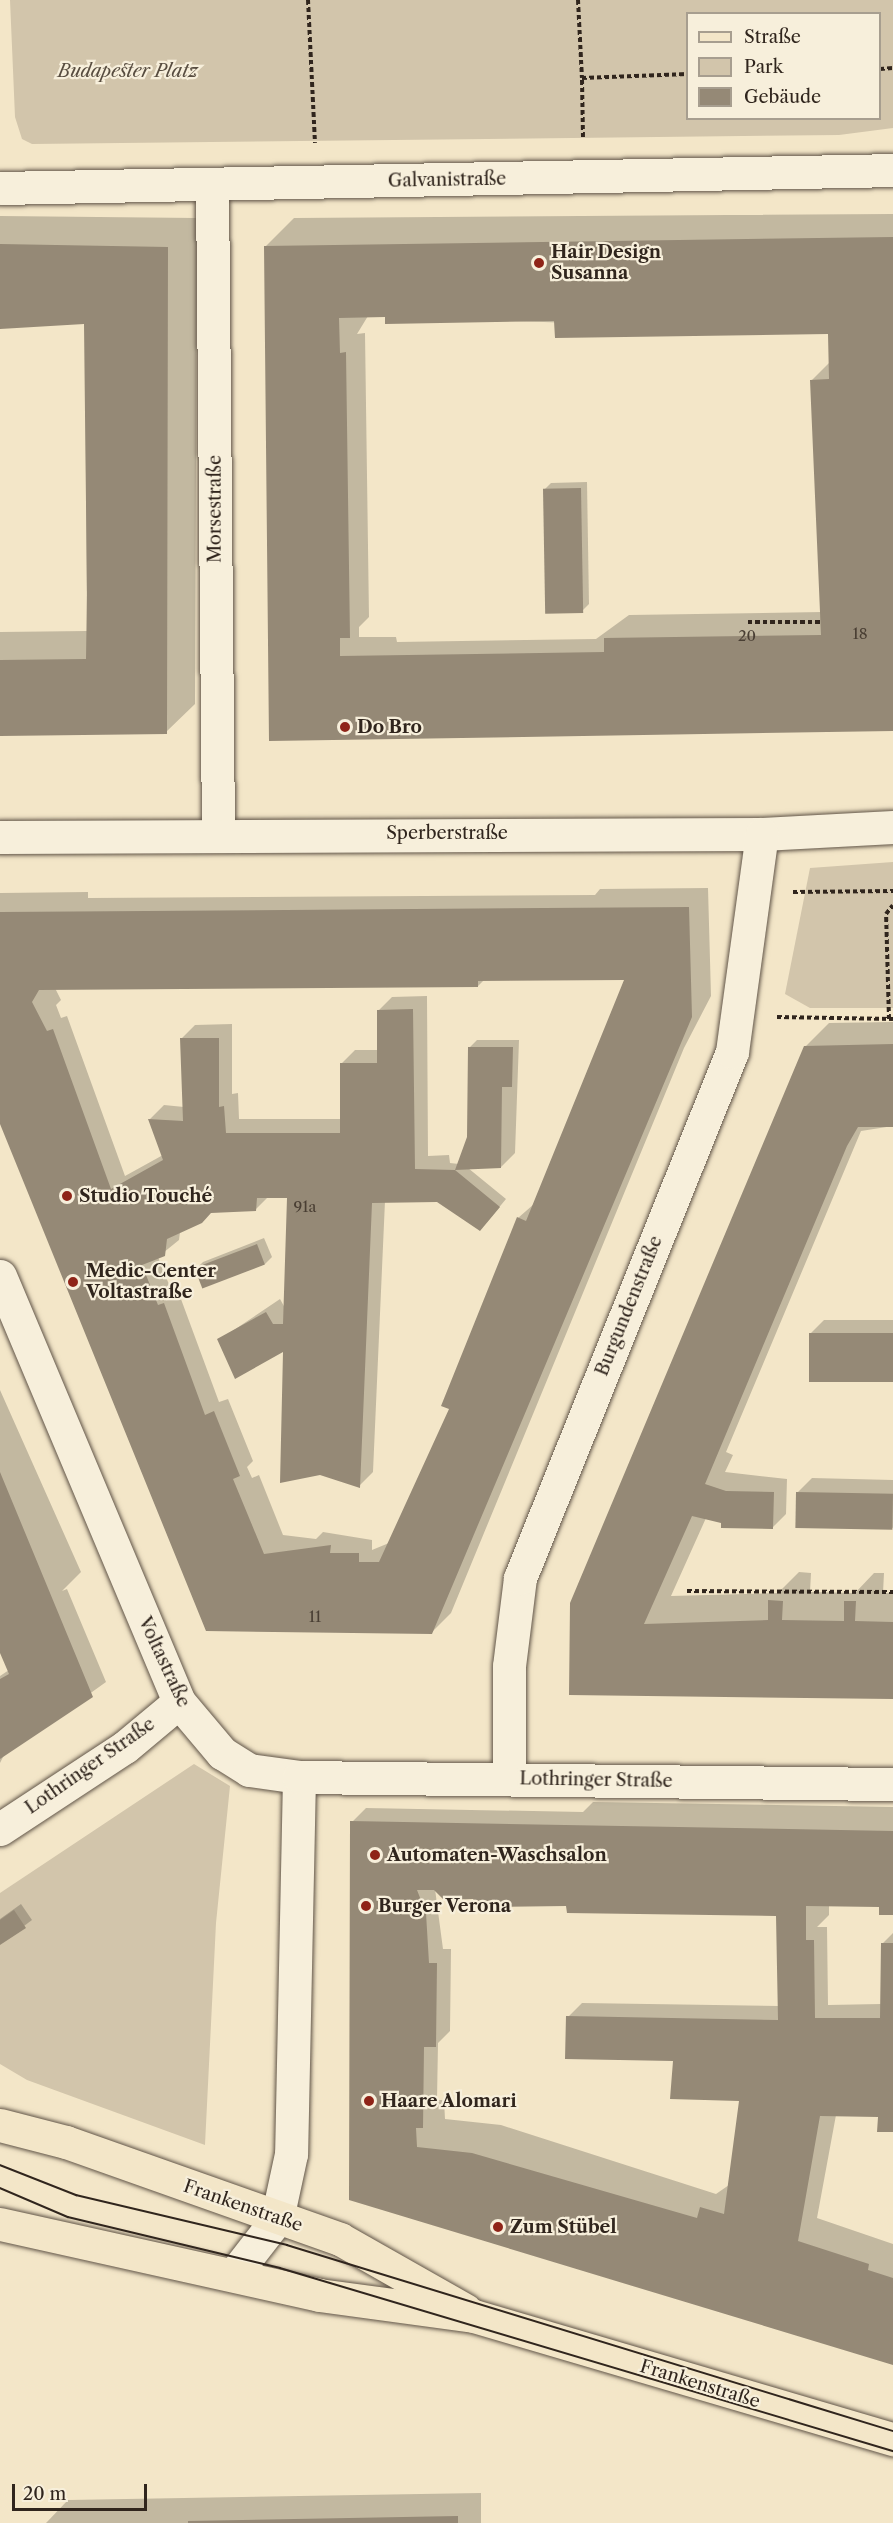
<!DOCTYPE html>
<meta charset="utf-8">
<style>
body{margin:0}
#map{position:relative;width:893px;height:2523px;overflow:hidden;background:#f3e6c8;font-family:"Libre Caslon Text",serif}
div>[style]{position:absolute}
.green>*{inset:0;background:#d2c5ab}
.shadow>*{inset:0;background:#0003}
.building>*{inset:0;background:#958976;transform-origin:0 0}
.path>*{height:4px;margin-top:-2px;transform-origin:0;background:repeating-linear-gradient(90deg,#30251d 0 4.5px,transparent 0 7.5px)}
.roads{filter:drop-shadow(0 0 2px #615548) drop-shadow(0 0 2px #615548)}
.minor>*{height:33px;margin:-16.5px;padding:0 16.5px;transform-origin:16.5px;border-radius:16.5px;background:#f7efdb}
.major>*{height:33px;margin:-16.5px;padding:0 16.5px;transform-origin:16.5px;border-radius:16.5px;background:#f3e6c8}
.tram>*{height:1.5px;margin:-0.75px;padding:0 0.75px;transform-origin:0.75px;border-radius:0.75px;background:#30251d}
.dots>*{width:16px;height:16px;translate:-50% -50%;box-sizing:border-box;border:3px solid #f7efdb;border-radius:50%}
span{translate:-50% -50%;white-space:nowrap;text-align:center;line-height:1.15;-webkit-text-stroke:4.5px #f7efdb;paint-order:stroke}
.number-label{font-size:15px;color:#493e33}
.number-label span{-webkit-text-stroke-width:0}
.park-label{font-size:18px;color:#584d40;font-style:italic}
.street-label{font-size:18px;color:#30251d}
.poi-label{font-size:18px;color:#30251d;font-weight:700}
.left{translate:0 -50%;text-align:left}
.legend{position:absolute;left:686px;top:12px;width:195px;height:108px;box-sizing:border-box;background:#f7efdb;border:2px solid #a79e8f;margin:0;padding:8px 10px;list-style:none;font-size:18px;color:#30251d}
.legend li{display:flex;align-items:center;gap:12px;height:30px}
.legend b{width:30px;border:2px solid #a79e8f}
.scale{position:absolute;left:12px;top:2484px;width:135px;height:27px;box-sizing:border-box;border:3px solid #30251d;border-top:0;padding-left:8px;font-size:18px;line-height:21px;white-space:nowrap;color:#30251d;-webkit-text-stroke:4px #f7efdb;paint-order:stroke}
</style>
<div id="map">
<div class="green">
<div style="clip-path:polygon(evenodd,10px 0,893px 0,893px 128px,839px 135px,32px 144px,22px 139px,15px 117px,10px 0,688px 14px,880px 14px,880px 118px,688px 118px,688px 14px)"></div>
<div style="clip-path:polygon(893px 862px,893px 1008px,810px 1008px,785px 994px,810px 868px)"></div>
<div style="clip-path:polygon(194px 1764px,230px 1786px,216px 1923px,205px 2145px,27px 2080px,0 2064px,0 1893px)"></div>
</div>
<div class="shadow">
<div style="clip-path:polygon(evenodd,893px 214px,893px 730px,271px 740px,265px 247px,294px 218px,893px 214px,368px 316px,830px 332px,830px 362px,812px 380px,822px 612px,629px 615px,596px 639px,397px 642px,396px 637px,359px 637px,359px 627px,369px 617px,365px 333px,357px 334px,368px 316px)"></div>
<div style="clip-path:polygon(0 216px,197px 218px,195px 704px,166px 732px,0 734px,0 632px,87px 631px,85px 323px,0 327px)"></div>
<div style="clip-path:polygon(587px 482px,589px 604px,582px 611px,544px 490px,551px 483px)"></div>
<div style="clip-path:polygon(evenodd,708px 888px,711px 996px,684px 1048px,451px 1613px,431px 1633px,207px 1629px,0 1120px,0 893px,88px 892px,88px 898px,595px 895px,600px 889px,708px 888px,626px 979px,534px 1204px,518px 1218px,443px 1405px,451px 1408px,389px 1543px,372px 1550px,372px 1540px,323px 1532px,316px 1539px,283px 1535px,259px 1475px,252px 1478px,247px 1467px,253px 1461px,228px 1399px,219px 1402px,178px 1291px,172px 1292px,158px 1257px,179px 1240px,180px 1232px,212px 1211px,256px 1209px,268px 1197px,288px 1197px,285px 1308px,280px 1299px,219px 1340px,284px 1349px,359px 1486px,373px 1472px,385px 1201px,436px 1200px,487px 1222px,506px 1199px,468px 1168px,501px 1167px,515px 1153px,519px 1040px,477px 1040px,470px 1047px,469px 1137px,459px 1164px,450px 1163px,449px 1155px,428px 1156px,427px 996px,392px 997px,378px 1011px,379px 1050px,355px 1050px,341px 1064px,341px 1119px,239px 1119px,238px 1093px,232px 1094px,232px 1024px,195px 1025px,181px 1039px,184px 1107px,164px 1105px,150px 1119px,163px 1155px,125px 1176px,67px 1016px,61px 1018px,56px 1005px,61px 1000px,55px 988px,478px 986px,484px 980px,626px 979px)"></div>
<div style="clip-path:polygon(893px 1022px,893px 1126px,861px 1131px,726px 1452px,733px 1455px,725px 1472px,787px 1479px,786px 1514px,772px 1528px,706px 1518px,671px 1596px,778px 1593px,799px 1572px,811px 1573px,810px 1592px,855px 1593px,874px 1573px,884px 1573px,883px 1593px,893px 1593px,893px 1698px,570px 1693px,805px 1047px,829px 1023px)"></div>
<div style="clip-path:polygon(264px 1238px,272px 1257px,265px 1264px,203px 1287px,196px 1269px,203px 1262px)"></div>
<div style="clip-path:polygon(824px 1320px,893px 1320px,893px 1381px,810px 1334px)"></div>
<div style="clip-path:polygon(0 1390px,81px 1572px,62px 1591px,67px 1589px,106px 1682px,4px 1755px,0 1763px,0 1676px,9px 1670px,0 1649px)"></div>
<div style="clip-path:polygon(812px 1478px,893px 1480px,893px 1528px,798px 1492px)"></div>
<div style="clip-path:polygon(evenodd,593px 1802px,893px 1807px,893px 1914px,880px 1905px,829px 1904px,829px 1915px,817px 1927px,827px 1927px,828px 2005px,881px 2004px,883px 1943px,893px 1933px,893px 2131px,879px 2115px,836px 2115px,817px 2218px,893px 2244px,893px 2363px,351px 2199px,352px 1822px,366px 1808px,583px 1812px,593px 1802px,435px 1889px,474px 1898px,777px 1914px,779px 2006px,582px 2003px,568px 2017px,674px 2060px,741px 2100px,729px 2185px,716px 2194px,501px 2125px,445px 2119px,444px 2100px,437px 2100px,438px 2043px,450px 2031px,451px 1949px,443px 1949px,435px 1889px)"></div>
<div style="clip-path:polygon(21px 1904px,32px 1920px,0 1944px,0 1919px)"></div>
<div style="clip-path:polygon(481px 2493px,481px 2523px,46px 2523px,68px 2500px)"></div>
</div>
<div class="building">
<div style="clip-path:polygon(evenodd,893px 237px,893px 731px,269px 741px,264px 246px,893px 237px,385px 317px,385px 324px,554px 321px,555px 338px,828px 334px,829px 379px,810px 380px,821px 635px,604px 638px,604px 652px,340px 656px,340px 638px,350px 638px,346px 352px,340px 353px,339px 318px,385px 317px)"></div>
<div style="clip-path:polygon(0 244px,168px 247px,167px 734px,0 736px,0 660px,86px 659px,87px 594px,84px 324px,0 329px)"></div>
<div style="left:581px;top:488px;width:125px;height:38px;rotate:89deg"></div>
<div style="clip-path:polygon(evenodd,689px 907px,692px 1017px,432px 1634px,206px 1631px,0 1124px,0 912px,689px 907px,624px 980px,526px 1221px,517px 1217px,441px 1406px,449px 1409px,379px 1562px,359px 1562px,359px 1553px,330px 1553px,331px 1545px,264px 1554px,233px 1479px,240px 1476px,214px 1411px,205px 1415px,164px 1303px,158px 1305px,142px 1265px,165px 1256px,167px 1239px,202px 1223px,211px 1213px,256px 1211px,257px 1198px,287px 1198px,283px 1324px,273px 1324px,266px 1312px,217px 1339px,235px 1379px,283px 1352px,280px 1483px,320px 1475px,360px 1488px,372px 1203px,437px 1202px,480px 1231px,500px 1207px,455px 1170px,415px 1169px,413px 1009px,377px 1010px,377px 1063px,340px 1063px,340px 1133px,226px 1133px,224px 1106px,219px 1107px,219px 1038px,180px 1038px,183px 1121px,148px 1119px,163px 1160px,111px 1189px,53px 1029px,47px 1031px,32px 1002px,39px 990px,478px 987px,478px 981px,624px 980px)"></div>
<div style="clip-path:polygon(893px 1044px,893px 1127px,858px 1127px,847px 1146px,705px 1484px,726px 1491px,774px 1492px,773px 1529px,721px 1528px,721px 1523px,692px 1516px,644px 1624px,768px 1620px,768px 1600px,783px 1601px,782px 1620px,844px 1621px,844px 1601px,856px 1601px,855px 1621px,893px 1622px,893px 1699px,569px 1695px,570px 1603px,804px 1046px)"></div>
<div style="clip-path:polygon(468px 1047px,513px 1047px,512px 1087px,502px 1087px,501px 1168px,455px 1170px,467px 1137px)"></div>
<div style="left:257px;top:1244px;width:22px;height:67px;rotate:69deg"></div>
<div style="left:809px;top:1333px;width:84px;height:49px"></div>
<div style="clip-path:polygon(0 1472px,93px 1697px,0 1759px,0 1679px,9px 1674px,0 1653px)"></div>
<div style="left:796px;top:1492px;width:97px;height:36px;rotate:1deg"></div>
<div style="clip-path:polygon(evenodd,350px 1821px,893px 1831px,893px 1915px,879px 1915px,879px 1907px,806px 1906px,806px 1940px,814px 1940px,815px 2018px,880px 2018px,881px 1943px,893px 1943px,893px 2132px,877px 2132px,878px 2117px,820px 2116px,798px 2241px,869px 2264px,868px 2270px,893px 2278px,893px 2365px,349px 2200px,350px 1821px,417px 1890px,434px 1890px,444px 1900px,473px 1899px,477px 1907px,566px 1906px,567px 1913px,776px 1916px,778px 2020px,566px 2016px,565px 2059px,673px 2061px,670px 2099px,739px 2101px,724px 2214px,700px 2207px,697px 2218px,472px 2153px,417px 2147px,416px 2128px,423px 2128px,424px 2047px,436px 2047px,437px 1963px,429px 1963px,426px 1913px,417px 1890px)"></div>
<div style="clip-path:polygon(14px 1910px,26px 1928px,0 1945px,0 1920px)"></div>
<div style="clip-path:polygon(458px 2516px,458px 2523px,188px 2523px,188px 2521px)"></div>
</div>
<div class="path">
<div style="left:308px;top:0;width:143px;rotate:87.2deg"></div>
<div style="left:578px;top:0;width:78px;rotate:87.1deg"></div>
<div style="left:880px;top:69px;width:13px;rotate:-4deg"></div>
<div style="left:583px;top:137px;width:59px;rotate:-91deg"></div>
<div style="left:582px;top:78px;width:106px;rotate:-2.2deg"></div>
<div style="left:748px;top:622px;width:73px"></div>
<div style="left:793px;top:892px;width:100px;rotate:-0.6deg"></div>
<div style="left:777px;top:1017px;width:116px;rotate:1deg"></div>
<div style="left:889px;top:1019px;width:105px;rotate:-91.6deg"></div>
<div style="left:886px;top:914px;width:11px;rotate:-52deg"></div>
<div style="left:687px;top:1591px;width:206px;rotate:0.3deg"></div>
</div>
<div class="roads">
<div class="minor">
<div style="left:212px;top:185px;width:648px;rotate:89.47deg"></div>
<div style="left:0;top:188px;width:893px;rotate:-1.15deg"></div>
<div style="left:0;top:837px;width:762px;rotate:-0.23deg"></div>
<div style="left:762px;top:834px;width:131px;rotate:-3.1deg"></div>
<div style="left:0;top:1276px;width:462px;rotate:67.2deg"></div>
<div style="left:179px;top:1702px;width:67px;rotate:49.9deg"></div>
<div style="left:222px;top:1753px;width:32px;rotate:32deg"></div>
<div style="left:249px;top:1770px;width:50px;rotate:8deg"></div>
<div style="left:299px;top:1777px;width:377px;rotate:91.2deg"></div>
<div style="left:291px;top:2154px;width:66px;rotate:102.2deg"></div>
<div style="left:277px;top:2219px;width:68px;rotate:127.9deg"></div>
<div style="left:299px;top:1777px;width:594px;rotate:0.68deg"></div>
<div style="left:509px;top:1779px;width:113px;rotate:-90deg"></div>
<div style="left:509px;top:1666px;width:89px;rotate:-82.9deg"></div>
<div style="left:520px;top:1578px;width:567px;rotate:-68.05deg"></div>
<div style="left:732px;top:1052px;width:220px;rotate:-82.2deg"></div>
<div style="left:0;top:1829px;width:149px;rotate:-33.3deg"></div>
<div style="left:125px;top:1747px;width:70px;rotate:-39.8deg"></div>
</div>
<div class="major">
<div style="left:0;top:2125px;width:68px;rotate:14.4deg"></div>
<div style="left:66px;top:2142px;width:291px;rotate:19.5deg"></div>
<div style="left:340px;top:2239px;width:144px;rotate:29.6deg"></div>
<div style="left:0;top:2224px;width:327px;rotate:12.5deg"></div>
<div style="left:319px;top:2295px;width:156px;rotate:7.7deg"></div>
<div style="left:474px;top:2316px;width:437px;rotate:16.4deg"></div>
</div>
</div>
<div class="tram">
<div style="left:0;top:2165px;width:82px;rotate:21.5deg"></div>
<div style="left:76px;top:2195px;width:217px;rotate:13.3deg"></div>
<div style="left:287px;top:2245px;width:634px;rotate:17.06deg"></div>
<div style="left:0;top:2188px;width:74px;rotate:23.1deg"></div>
<div style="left:68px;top:2217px;width:218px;rotate:13.5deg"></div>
<div style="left:280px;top:2268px;width:640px;rotate:16.62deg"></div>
</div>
<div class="dots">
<div style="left:539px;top:263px;background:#8f2418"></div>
<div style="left:345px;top:727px;background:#8f2418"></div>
<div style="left:67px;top:1196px;background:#8f2418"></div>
<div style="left:73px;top:1282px;background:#8f2418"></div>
<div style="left:375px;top:1855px;background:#8f2418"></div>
<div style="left:366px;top:1906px;background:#8f2418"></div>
<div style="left:369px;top:2101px;background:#8f2418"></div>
<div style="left:498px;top:2227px;background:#8f2418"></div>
</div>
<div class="number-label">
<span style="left:860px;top:634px">18</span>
<span style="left:747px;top:636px">20</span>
<span style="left:305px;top:1207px">91a</span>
<span style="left:315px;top:1617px">11</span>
</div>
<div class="park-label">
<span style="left:128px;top:71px">Budapester Platz</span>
</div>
<div class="street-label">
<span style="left:447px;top:180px;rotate:-1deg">Galvanistraße</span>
<span style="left:215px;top:509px;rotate:-90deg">Morsestraße</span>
<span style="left:447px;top:833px">Sperberstraße</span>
<span style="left:629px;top:1306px;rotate:-68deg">Burgundenstraße</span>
<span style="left:164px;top:1662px;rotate:65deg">Voltastraße</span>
<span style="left:90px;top:1766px;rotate:-35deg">Lothringer Straße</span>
<span style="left:596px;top:1780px;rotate:1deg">Lothringer Straße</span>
<span style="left:243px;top:2206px;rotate:19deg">Frankenstraße</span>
<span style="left:700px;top:2384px;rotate:17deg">Frankenstraße</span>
</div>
<div class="poi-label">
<span class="left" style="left:551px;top:263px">Hair Design<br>Susanna</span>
<span class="left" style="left:357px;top:727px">Do Bro</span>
<span class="left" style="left:79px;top:1196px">Studio Touché</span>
<span class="left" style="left:86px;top:1282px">Medic-Center<br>Voltastraße</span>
<span class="left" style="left:387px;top:1855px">Automaten-Waschsalon</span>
<span class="left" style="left:378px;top:1906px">Burger Verona</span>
<span class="left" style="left:381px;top:2101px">Haare Alomari</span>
<span class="left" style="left:510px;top:2227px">Zum Stübel</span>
</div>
<ul class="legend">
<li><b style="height:8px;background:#f3e6c8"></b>Straße</li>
<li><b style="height:16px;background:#d2c5ab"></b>Park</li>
<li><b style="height:16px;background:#958976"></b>Gebäude</li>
</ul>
<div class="scale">20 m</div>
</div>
